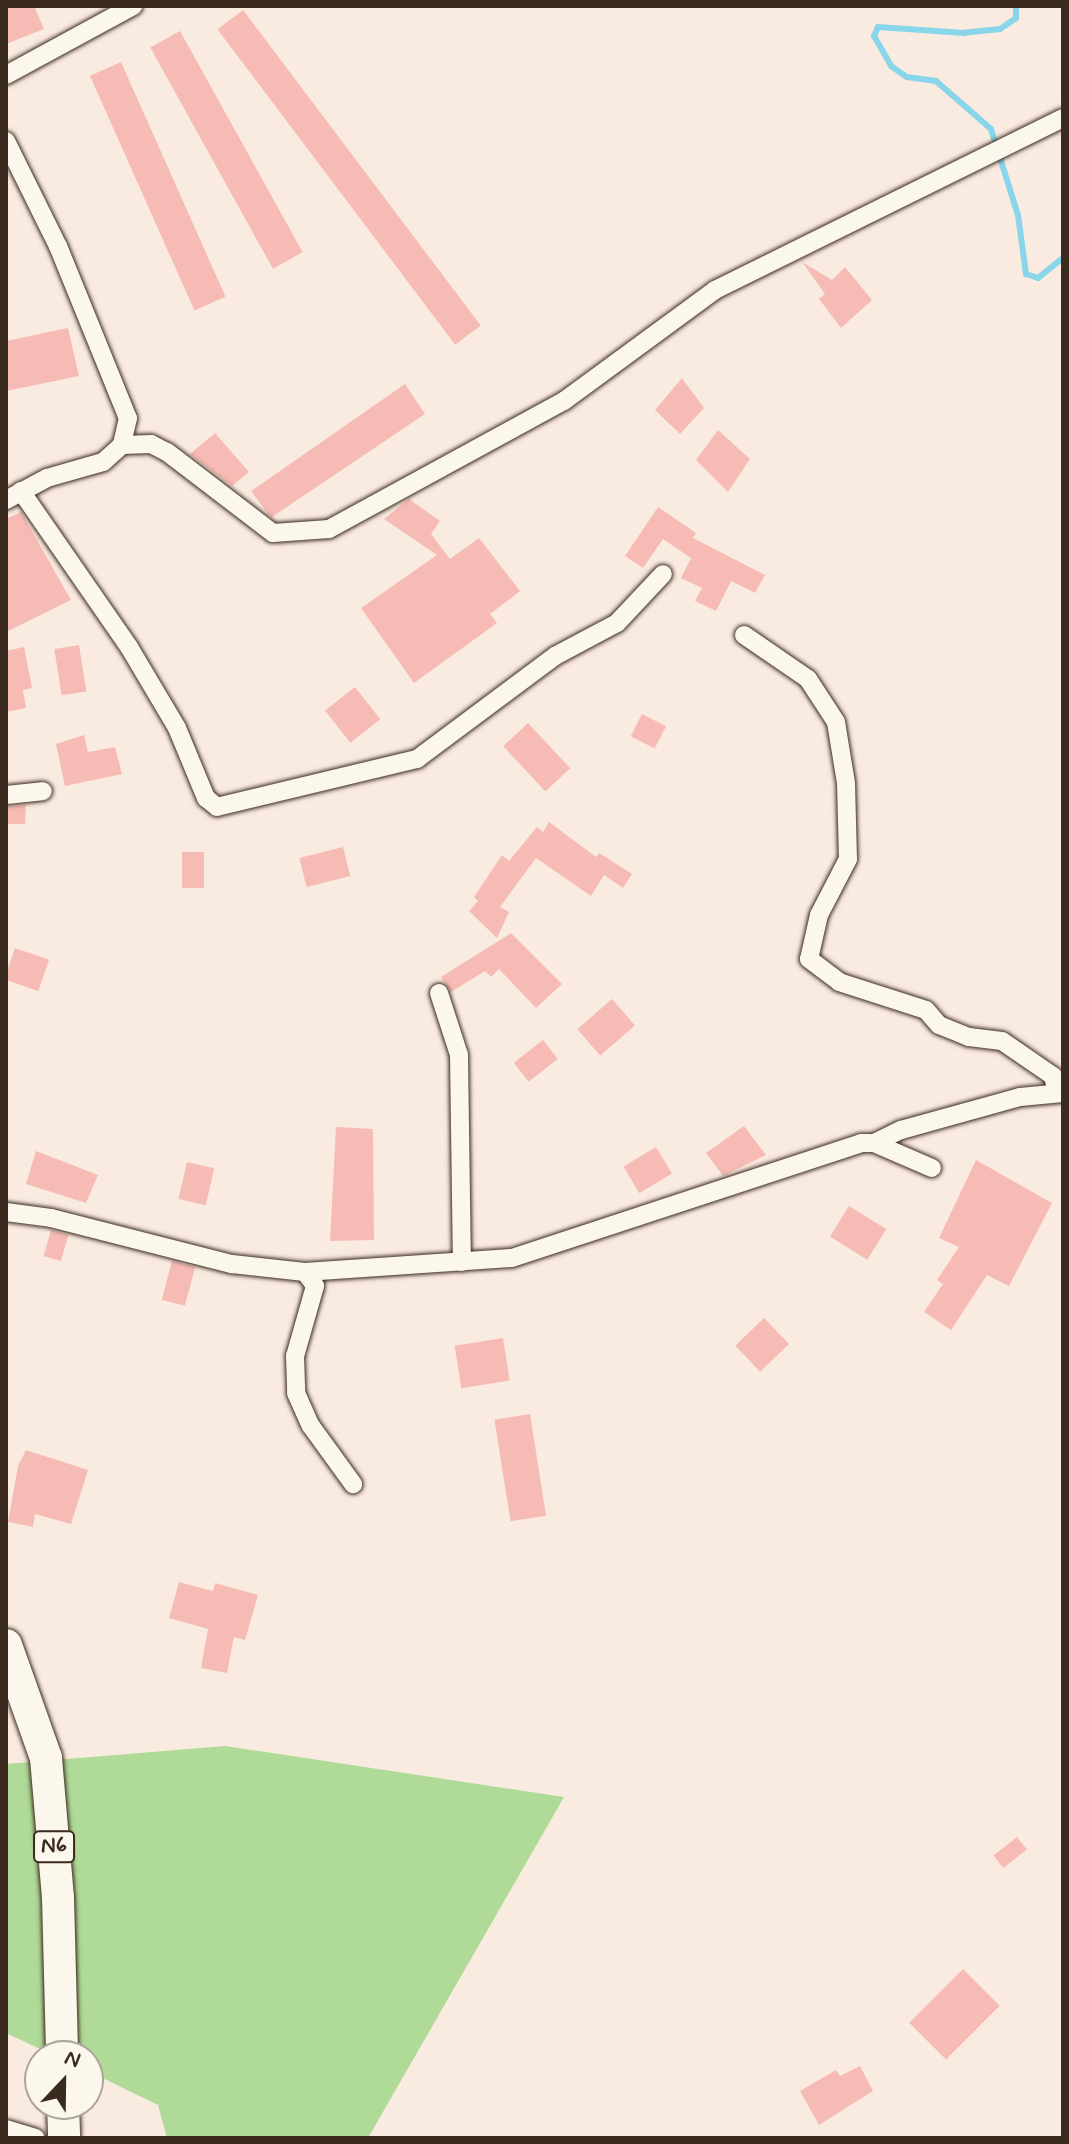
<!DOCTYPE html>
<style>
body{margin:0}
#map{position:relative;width:1069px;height:2144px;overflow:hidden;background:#faebe1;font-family:Mynerve,sans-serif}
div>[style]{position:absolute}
.green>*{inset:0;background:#afda97}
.stream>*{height:6px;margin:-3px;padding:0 3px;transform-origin:3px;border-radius:3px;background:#89d5e9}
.building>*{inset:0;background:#f6bbb4;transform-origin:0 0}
.roads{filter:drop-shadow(0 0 2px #3b2a1e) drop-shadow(0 0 2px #3b2a1e)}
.minor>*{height:18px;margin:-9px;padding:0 9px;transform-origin:9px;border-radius:9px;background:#fbf7ec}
.trunk>*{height:32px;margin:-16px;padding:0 16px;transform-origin:16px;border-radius:16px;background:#fbf7ec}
span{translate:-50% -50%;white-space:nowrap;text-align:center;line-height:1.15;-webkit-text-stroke:6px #fbf7ec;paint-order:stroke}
.shield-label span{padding:2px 6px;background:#fbf7ec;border:2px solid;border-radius:6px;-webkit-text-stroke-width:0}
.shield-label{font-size:22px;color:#3b2a1e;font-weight:700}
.frame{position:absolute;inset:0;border:8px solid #3b2a1e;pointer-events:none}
.north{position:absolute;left:24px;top:2040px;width:80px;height:80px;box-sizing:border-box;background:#fbf7ec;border:2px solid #aea59a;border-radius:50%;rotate:22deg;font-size:22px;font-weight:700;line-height:32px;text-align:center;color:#3b2a1e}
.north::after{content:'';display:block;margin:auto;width:28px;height:36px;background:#3b2a1e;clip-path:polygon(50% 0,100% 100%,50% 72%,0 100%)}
</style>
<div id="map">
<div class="green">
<div style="clip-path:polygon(225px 1746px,564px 1797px,368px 2138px,167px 2138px,158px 2105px,88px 2071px,88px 2056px,55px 2056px,6px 2033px,6px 1764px)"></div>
</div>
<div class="stream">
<div style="left:1016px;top:6px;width:12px;rotate:90deg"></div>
<div style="left:1016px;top:18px;width:19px;rotate:145deg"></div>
<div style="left:1000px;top:29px;width:36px;rotate:174deg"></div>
<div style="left:964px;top:33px;width:86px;rotate:-176deg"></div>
<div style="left:878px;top:27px;width:10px;rotate:114deg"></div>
<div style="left:874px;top:36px;width:34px;rotate:60deg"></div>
<div style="left:891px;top:66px;width:19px;rotate:35deg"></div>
<div style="left:907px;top:77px;width:29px;rotate:8deg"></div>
<div style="left:936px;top:81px;width:73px;rotate:41.1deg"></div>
<div style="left:991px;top:129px;width:90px;rotate:72.6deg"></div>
<div style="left:1018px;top:215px;width:60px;rotate:82.3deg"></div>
<div style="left:1026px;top:274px;width:13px;rotate:18deg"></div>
<div style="left:1038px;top:278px;width:32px;rotate:-39deg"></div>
</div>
<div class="building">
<div style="clip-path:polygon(6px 6px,34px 6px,44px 29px,6px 44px)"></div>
<div style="left:243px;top:10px;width:395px;height:32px;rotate:53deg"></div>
<div style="left:180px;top:31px;width:253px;height:34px;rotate:61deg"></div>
<div style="left:121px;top:62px;width:257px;height:34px;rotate:66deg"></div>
<div style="clip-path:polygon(802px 262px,832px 280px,845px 267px,872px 300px,841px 328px,819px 299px,825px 294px)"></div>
<div style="clip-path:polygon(68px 328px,79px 376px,6px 391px,6px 341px)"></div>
<div style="clip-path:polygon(682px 378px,704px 408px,680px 434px,655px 410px)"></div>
<div style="clip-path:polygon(405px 384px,425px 414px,272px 517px,268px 514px,251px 491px)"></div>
<div style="clip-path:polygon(718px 430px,750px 459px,728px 492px,696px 460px)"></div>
<div style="clip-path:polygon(215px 433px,249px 472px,232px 486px,190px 454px)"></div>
<div style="clip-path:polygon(409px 499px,440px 521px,431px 534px,450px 559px,479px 538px,520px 591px,490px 614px,497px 623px,414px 683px,361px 608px,437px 555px,384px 519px)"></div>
<div style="clip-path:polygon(658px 507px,696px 533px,693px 538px,765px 575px,755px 593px,731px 581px,716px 611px,695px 601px,702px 588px,681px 578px,691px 558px,663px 539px,643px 568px,625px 556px)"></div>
<div style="clip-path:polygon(21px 512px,71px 600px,6px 632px,6px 519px)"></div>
<div style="left:79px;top:645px;width:47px;height:25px;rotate:81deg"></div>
<div style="clip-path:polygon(24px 647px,32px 688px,23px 690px,26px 708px,6px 712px,6px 651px)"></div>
<div style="left:355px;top:687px;width:41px;height:38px;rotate:52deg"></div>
<div style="left:642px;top:714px;width:27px;height:25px;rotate:27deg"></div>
<div style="left:528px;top:723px;width:62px;height:34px;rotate:47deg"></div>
<div style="clip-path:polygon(84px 735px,88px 752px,115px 747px,122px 774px,65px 786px,56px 744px)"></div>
<div style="clip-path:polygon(26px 805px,25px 824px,6px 824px,6px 807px)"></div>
<div style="clip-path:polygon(549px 822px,596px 857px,599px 853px,632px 874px,623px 888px,604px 875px,591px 896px,536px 858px,500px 907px,509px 912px,497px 938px,469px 911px,478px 901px,474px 897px,502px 855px,509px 861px,537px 827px,543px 832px)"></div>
<div style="left:343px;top:847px;width:30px;height:45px;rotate:76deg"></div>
<div style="left:182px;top:852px;width:22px;height:36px"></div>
<div style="clip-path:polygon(511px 933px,562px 984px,536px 1008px,499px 969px,491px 977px,485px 971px,451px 992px,441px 977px)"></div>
<div style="left:15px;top:948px;width:36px;height:33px;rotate:19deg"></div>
<div style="left:612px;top:999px;width:35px;height:46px;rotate:49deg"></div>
<div style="left:543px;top:1040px;width:24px;height:37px;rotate:52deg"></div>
<div style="clip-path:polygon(744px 1126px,766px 1155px,723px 1176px,706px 1153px)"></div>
<div style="clip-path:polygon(336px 1127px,373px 1129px,374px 1240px,330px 1241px)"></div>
<div style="left:656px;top:1147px;width:31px;height:38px;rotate:59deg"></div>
<div style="clip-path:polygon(36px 1151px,98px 1175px,86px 1203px,26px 1184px)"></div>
<div style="clip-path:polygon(976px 1160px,1052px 1203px,1009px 1286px,987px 1275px,951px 1330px,924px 1312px,943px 1284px,937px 1280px,959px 1247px,939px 1238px)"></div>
<div style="left:187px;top:1162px;width:28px;height:38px;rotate:13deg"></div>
<div style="left:849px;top:1206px;width:44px;height:36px;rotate:32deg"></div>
<div style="left:51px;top:1230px;width:18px;height:27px;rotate:16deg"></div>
<div style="left:172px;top:1261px;width:24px;height:40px;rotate:15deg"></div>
<div style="left:764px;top:1318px;width:36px;height:40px;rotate:46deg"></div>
<div style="left:503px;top:1338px;width:43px;height:49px;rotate:81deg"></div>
<div style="left:530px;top:1414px;width:103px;height:36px;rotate:81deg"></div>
<div style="clip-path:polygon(26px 1450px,88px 1470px,71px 1524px,35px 1514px,33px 1527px,8px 1522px,18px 1466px)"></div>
<div style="clip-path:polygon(179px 1582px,213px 1591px,215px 1583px,258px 1595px,245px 1640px,234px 1637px,227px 1673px,201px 1668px,208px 1629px,169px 1618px)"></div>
<div style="left:1017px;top:1837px;width:16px;height:30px;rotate:52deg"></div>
<div style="left:963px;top:1969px;width:52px;height:76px;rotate:45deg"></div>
<div style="clip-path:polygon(860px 2066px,873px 2091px,819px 2125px,800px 2091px,836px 2070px,840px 2076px)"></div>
</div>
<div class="roads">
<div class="minor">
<div style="left:6px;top:75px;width:145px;rotate:-28.5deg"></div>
<div style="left:6px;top:141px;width:117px;rotate:63.7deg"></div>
<div style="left:58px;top:246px;width:186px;rotate:67.9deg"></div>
<div style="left:128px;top:418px;width:28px;rotate:103deg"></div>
<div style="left:122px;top:445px;width:25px;rotate:138deg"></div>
<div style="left:103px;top:462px;width:58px;rotate:164.1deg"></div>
<div style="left:47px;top:478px;width:47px;rotate:151.8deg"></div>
<div style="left:122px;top:445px;width:29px;rotate:-2deg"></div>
<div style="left:151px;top:444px;width:18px;rotate:27deg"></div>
<div style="left:167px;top:452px;width:133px;rotate:37.4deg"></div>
<div style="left:273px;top:533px;width:56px;rotate:-4.1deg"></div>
<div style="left:329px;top:529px;width:268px;rotate:-28.6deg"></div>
<div style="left:564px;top:401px;width:187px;rotate:-36.3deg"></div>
<div style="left:715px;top:290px;width:388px;rotate:-26.3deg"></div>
<div style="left:21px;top:491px;width:190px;rotate:55.3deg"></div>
<div style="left:129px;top:647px;width:94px;rotate:59.3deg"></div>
<div style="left:177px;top:728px;width:76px;rotate:67.5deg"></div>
<div style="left:206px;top:798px;width:14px;rotate:39deg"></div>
<div style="left:217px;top:807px;width:206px;rotate:-13.5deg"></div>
<div style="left:417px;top:759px;width:172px;rotate:-36.7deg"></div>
<div style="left:555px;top:656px;width:70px;rotate:-28deg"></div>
<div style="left:617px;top:623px;width:67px;rotate:-46.8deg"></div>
<div style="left:744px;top:635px;width:78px;rotate:34.5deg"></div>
<div style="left:808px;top:679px;width:51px;rotate:56.9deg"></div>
<div style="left:836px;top:722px;width:62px;rotate:80.7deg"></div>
<div style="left:846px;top:783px;width:76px;rotate:88.5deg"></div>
<div style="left:848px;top:859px;width:63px;rotate:117.4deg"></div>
<div style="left:819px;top:915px;width:45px;rotate:102.8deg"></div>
<div style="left:809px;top:959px;width:38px;rotate:37deg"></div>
<div style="left:839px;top:982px;width:91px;rotate:17.8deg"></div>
<div style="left:926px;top:1010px;width:20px;rotate:49deg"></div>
<div style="left:939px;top:1025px;width:32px;rotate:22deg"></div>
<div style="left:969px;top:1037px;width:33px;rotate:7deg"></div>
<div style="left:1002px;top:1041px;width:62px;rotate:34.5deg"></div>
<div style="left:1053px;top:1076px;width:17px;rotate:77deg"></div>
<div style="left:6px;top:795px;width:37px;rotate:-6deg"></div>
<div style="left:439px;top:993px;width:65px;rotate:72.1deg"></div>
<div style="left:459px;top:1055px;width:207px;rotate:89.2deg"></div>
<div style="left:874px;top:1143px;width:30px;rotate:-26deg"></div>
<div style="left:901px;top:1130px;width:123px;rotate:-15.5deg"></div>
<div style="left:1020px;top:1097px;width:43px;rotate:-5.3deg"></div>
<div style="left:6px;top:1212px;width:45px;rotate:7.6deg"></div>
<div style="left:51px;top:1218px;width:187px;rotate:14.3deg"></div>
<div style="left:232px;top:1264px;width:73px;rotate:6.3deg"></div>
<div style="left:305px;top:1272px;width:207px;rotate:-3.9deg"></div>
<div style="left:512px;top:1258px;width:367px;rotate:-18.2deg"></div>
<div style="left:861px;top:1143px;width:13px"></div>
<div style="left:874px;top:1143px;width:63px;rotate:23.3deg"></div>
<div style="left:305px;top:1272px;width:17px;rotate:54deg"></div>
<div style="left:315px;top:1286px;width:73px;rotate:105.9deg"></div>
<div style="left:295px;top:1356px;width:37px;rotate:88deg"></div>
<div style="left:296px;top:1393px;width:36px;rotate:66deg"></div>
<div style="left:311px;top:1426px;width:72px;rotate:54.1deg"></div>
<div style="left:6px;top:2129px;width:31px;rotate:17deg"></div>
</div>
<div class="trunk">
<div style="left:6px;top:1645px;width:120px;rotate:70.5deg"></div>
<div style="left:46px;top:1758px;width:141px;rotate:85.1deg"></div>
<div style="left:58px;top:1898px;width:158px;rotate:88.5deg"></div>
<div style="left:63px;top:2104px;width:34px;rotate:88deg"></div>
</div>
</div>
<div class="shield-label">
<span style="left:54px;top:1847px">N6</span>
</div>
<div class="frame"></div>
<div class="north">N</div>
</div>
